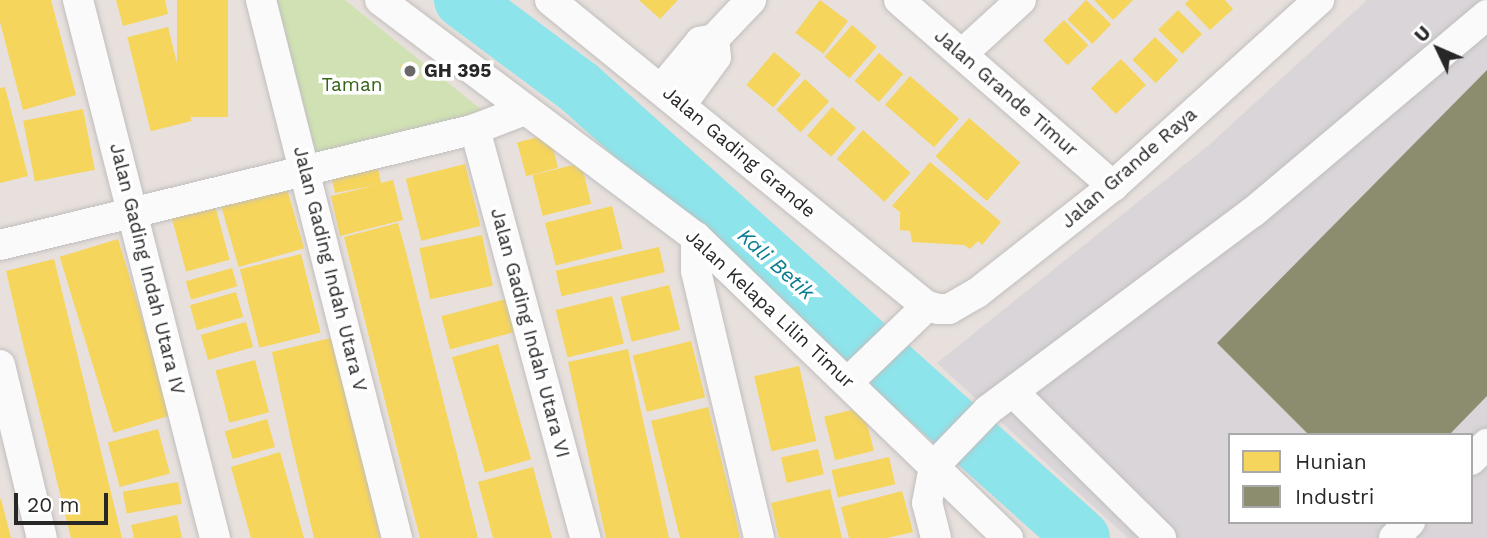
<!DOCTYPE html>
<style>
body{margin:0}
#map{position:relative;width:1487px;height:538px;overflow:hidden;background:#e7e0dc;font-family:"Work Sans",sans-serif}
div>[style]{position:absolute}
.industrial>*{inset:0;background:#d9d5d8}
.green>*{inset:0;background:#d0e2b3}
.homes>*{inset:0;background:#f6d55c;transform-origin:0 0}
.industry>*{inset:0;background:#8c8c6e}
.river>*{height:56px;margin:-28px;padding:0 28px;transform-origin:28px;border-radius:28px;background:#8de4eb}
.roads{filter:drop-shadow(0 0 2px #c0bebe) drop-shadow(0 0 2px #c0bebe)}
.minor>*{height:30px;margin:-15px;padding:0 15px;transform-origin:15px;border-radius:15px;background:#fbfafa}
.dots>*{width:19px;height:19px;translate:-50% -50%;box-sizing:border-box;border:4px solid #fff;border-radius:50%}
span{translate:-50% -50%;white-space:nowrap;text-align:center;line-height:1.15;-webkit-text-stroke:7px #fff;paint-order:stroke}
.poi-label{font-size:19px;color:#272727;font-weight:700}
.left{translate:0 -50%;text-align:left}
.park-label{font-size:19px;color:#366517}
.street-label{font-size:19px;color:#272727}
.water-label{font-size:21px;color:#0a7d92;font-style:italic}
.legend{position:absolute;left:1228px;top:433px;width:245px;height:91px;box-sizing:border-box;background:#fff;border:2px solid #a9a9a9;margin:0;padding:9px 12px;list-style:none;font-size:21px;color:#272727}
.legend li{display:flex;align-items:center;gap:14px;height:35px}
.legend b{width:35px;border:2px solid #a9a9a9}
.north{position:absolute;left:1403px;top:14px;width:70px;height:70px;-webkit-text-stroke:5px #fff;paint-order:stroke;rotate:314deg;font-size:19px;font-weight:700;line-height:28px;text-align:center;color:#272727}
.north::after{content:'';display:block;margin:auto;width:24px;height:32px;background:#272727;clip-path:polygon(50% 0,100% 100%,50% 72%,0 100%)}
.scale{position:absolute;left:14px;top:493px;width:94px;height:32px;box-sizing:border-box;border:4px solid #272727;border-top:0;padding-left:9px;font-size:21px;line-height:24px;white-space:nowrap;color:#272727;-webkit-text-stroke:5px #fff;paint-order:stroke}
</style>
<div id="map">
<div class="industrial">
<div style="clip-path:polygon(evenodd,1367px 0,1487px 0,1487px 538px,1128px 538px,937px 363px,1209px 145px,1367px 0,1230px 435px,1471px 435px,1471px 522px,1230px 522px,1230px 435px)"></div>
</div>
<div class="green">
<div style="clip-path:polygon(270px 0,345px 0,483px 111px,306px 161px)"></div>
</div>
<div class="homes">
<div style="clip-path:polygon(0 0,51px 0,76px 95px,23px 110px,0 22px)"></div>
<div style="clip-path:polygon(116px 0,165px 0,168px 14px,123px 26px)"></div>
<div style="left:177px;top:0;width:51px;height:117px"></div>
<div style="clip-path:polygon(639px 0,678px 0,660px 19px)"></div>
<div style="left:820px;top:0;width:35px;height:41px;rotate:37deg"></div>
<div style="left:1086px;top:0;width:35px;height:27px;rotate:44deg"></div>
<div style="clip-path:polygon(1094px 0,1133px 0,1113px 20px)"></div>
<div style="clip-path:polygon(1189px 0,1225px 0,1233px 9px,1210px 30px,1185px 4px)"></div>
<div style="left:1178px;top:10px;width:34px;height:28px;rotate:45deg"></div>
<div style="left:1064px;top:20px;width:35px;height:29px;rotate:46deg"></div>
<div style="left:852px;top:25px;width:33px;height:42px;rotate:41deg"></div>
<div style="left:168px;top:27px;width:97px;height:42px;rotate:76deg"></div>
<div style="left:1155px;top:37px;width:33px;height:32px;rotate:45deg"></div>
<div style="left:774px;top:52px;width:35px;height:43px;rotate:40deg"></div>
<div style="left:879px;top:53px;width:32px;height:37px;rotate:41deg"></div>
<div style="left:1121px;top:59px;width:36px;height:42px;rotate:46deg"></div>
<div style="left:416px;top:62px;width:15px;height:16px;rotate:79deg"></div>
<div style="left:910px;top:76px;width:65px;height:38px;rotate:41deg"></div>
<div style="left:805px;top:79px;width:33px;height:42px;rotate:43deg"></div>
<div style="clip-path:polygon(5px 87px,28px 176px,0 183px,0 88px)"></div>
<div style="left:832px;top:107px;width:32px;height:38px;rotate:41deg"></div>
<div style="left:83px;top:109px;width:62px;height:61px;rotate:79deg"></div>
<div style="left:969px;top:118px;width:68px;height:51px;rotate:41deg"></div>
<div style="left:863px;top:130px;width:64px;height:39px;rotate:42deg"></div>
<div style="left:549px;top:134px;width:35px;height:33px;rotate:75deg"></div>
<div style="clip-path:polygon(375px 155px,381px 183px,393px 180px,403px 220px,340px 236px,331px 196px,376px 185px,335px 193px,329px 166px)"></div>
<div style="clip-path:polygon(930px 162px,1001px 222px,982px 245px,978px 241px,970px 249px,964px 245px,912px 242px,910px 231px,900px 230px,900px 212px,892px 206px)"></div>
<div style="left:581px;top:163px;width:42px;height:50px;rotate:76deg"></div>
<div style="left:465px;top:164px;width:64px;height:61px;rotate:76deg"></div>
<div style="left:285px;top:182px;width:69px;height:68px;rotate:74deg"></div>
<div style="left:213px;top:198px;width:64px;height:45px;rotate:75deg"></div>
<div style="left:612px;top:206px;width:44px;height:69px;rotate:76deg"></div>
<div style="clip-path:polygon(398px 223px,407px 256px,478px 538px,420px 538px,398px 453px,344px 237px)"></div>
<div style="left:482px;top:235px;width:52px;height:64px;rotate:78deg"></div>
<div style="left:118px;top:239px;width:184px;height:61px;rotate:73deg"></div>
<div style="left:659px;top:247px;width:26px;height:106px;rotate:77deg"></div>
<div style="left:301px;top:254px;width:81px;height:63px;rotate:76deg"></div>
<div style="clip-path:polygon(54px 259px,86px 390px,122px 538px,71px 538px,23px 344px,6px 271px)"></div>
<div style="left:232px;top:268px;width:19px;height:48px;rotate:74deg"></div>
<div style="left:669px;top:285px;width:46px;height:50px;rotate:76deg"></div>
<div style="left:236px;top:292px;width:26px;height:48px;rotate:74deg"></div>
<div style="left:612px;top:296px;width:49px;height:58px;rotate:76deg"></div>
<div style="left:506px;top:299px;width:34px;height:67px;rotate:75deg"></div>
<div style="left:246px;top:322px;width:26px;height:47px;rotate:74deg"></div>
<div style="clip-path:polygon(335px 337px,380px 538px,314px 538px,292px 445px,272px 352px)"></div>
<div style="left:691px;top:341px;width:58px;height:60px;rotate:76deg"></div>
<div style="left:498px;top:344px;width:120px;height:48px;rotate:74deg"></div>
<div style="clip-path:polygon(628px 349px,637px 393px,669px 538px,606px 538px,568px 362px)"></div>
<div style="left:255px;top:360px;width:54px;height:41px;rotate:75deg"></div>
<div style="left:799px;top:366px;width:77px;height:46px;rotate:77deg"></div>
<div style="clip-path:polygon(708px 407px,735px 515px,740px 538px,680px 538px,651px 421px)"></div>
<div style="left:863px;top:407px;width:45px;height:40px;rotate:76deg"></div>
<div style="left:267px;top:419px;width:29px;height:44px;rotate:74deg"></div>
<div style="left:158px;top:429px;width:46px;height:52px;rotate:75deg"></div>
<div style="left:818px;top:449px;width:26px;height:38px;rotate:77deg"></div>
<div style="clip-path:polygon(280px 452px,304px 538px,251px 538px,231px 467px)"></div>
<div style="left:889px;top:457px;width:28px;height:59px;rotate:77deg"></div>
<div style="clip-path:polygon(533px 467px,552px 538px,493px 538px,478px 482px)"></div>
<div style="left:178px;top:482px;width:22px;height:56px;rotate:80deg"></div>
<div style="clip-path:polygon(830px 489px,842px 538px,779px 538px,771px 503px)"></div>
<div style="clip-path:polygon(902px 491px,913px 532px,887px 538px,849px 538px,841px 507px)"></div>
<div style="clip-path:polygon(0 499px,1px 499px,11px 538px,0 538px)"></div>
<div style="clip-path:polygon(177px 515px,182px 538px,134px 538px,131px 525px)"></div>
</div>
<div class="industry">
<div style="clip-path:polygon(1487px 70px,1487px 396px,1449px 435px,1309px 435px,1217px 343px)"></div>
</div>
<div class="river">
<div style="left:462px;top:0;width:147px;rotate:36.7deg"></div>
<div style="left:580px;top:88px;width:674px;rotate:41.87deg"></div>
</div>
<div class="roads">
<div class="minor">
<div style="left:78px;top:0;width:555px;rotate:75.71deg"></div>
<div style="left:261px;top:0;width:555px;rotate:75.81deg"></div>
<div style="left:380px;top:0;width:395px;rotate:36.9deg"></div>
<div style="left:696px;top:237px;width:434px;rotate:44deg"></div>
<div style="left:550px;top:0;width:486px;rotate:39.1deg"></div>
<div style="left:927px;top:306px;width:11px;rotate:15deg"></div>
<div style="left:938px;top:309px;width:11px"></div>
<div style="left:949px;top:309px;width:32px;rotate:-30deg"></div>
<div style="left:977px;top:293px;width:173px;rotate:-38.2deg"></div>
<div style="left:1113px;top:186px;width:278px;rotate:-42.1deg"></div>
<div style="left:899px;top:0;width:284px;rotate:41deg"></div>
<div style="left:962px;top:54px;width:80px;rotate:-42.5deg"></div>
<div style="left:662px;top:88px;width:60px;rotate:-50.4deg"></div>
<div style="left:700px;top:42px;width:14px;rotate:-12deg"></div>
<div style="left:714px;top:39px;width:54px;rotate:-46.5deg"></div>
<div style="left:681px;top:105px;width:59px;rotate:-53.9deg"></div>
<div style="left:716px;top:57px;width:18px;rotate:-96deg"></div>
<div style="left:475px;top:129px;width:424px;rotate:74.9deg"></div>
<div style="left:696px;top:237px;width:34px;rotate:90deg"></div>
<div style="left:696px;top:271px;width:274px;rotate:76.7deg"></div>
<div style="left:0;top:245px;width:489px;rotate:-13.7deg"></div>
<div style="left:475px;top:129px;width:50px;rotate:-21deg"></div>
<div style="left:0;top:365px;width:178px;rotate:76.4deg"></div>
<div style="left:848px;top:382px;width:110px;rotate:-43.9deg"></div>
<div style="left:1013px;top:392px;width:208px;rotate:44.6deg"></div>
<div style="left:1471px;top:460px;width:23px;rotate:-45deg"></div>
<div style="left:936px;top:538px;width:36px;rotate:-104deg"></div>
<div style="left:927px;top:503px;width:38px;rotate:-79deg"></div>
<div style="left:934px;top:466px;width:78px;rotate:-46deg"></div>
<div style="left:988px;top:410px;width:331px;rotate:-36.8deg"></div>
<div style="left:1253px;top:212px;width:306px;rotate:-40.1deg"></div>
<div style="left:1394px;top:538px;width:23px;rotate:-45deg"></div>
</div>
</div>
<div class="dots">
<div style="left:410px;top:71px;background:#6a6866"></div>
</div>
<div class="poi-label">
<span class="left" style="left:424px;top:71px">GH 395</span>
</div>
<div class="park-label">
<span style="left:352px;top:85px">Taman</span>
</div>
<div class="street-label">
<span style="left:1006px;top:93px;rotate:41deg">Jalan Grande Timur</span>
<span style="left:739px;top:152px;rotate:40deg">Jalan Gading Grande</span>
<span style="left:1129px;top:168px;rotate:-41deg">Jalan Grande Raya</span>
<span style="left:147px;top:269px;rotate:76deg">Jalan Gading Indah Utara IV</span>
<span style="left:330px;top:269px;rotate:76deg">Jalan Gading Indah Utara V</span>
<span style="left:770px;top:309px;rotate:43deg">Jalan Kelapa Lilin Timur</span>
<span style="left:530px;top:333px;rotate:75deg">Jalan Gading Indah Utara VI</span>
</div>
<div class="water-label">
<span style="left:776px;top:264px;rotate:42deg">Kali Betik</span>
</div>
<ul class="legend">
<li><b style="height:19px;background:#f6d55c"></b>Hunian</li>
<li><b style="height:19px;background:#8c8c6e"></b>Industri</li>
</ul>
<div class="north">U</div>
<div class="scale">20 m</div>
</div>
